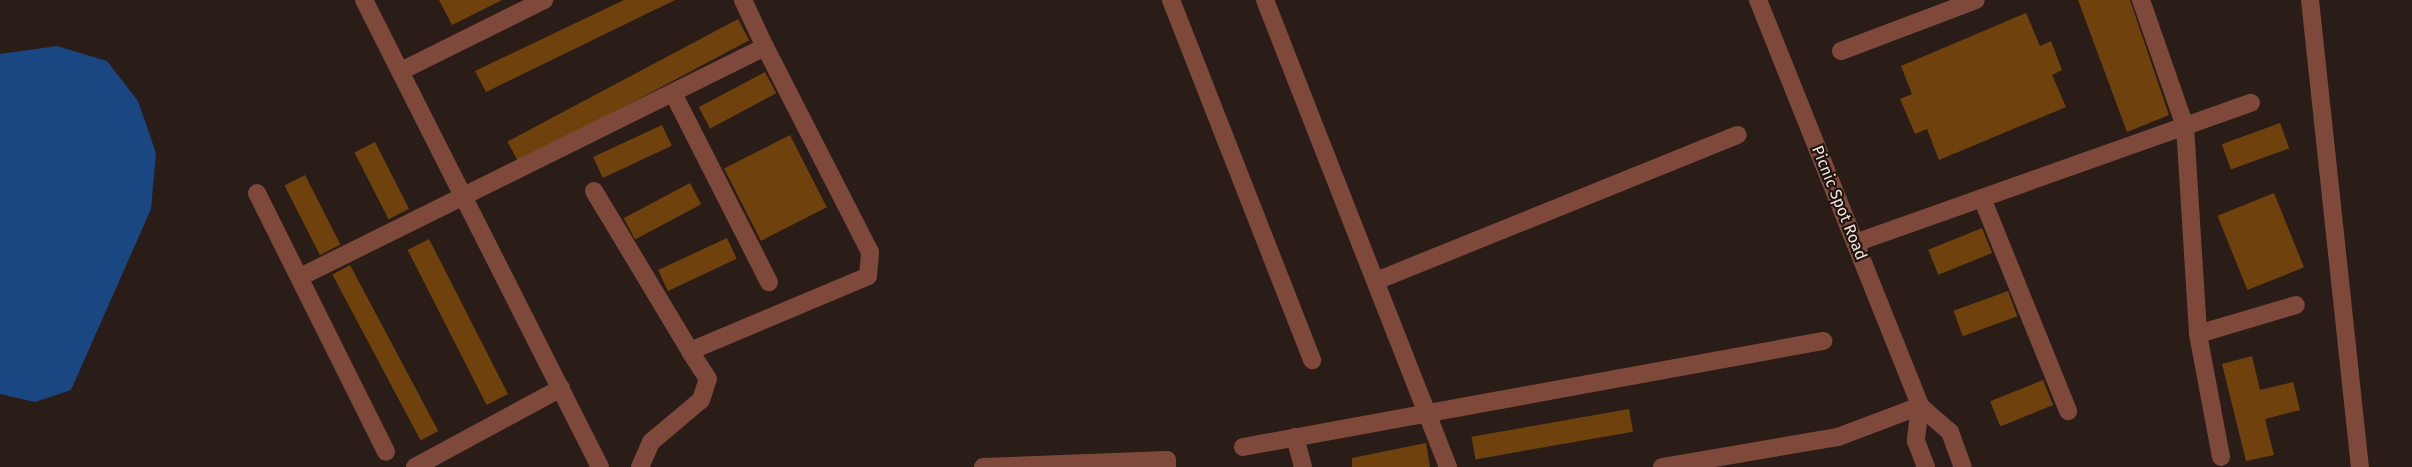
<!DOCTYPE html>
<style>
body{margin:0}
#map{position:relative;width:2412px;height:467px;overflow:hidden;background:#2a1d18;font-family:"Fira Sans",sans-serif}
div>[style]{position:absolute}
.water>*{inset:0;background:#1a4681}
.building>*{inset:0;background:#6f410d;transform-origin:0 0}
.minor>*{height:18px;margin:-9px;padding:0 9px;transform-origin:9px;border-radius:9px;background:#7e493b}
span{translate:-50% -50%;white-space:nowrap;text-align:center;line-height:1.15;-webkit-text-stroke:4.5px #20140f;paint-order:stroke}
.street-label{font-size:16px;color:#efe5e1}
</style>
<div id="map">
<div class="water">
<div style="clip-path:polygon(57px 46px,107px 61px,138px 101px,156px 153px,151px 209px,71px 390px,35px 402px,0 394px,0 54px)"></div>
</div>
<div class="building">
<div style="clip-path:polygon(439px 0,502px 0,452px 25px)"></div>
<div style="clip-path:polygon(624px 0,675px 0,486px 92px,475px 71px)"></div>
<div style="clip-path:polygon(2078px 0,2130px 0,2169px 115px,2127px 132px)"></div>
<div style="clip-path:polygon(2026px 13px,2040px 46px,2051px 41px,2062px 70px,2052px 75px,2066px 107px,1939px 160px,1927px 129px,1915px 134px,1900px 99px,1912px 94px,1901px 66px)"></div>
<div style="left:738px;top:19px;width:24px;height:261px;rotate:62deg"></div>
<div style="left:765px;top:72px;width:24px;height:75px;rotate:62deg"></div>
<div style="left:2280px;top:123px;width:27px;height:62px;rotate:70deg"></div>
<div style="left:662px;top:125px;width:23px;height:76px;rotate:65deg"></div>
<div style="left:790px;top:135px;width:81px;height:74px;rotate:63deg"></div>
<div style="left:375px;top:142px;width:75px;height:23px;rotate:63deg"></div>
<div style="left:305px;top:175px;width:78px;height:23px;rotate:63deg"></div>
<div style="left:690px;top:183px;width:24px;height:75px;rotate:62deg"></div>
<div style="left:2274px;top:193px;width:80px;height:61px;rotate:68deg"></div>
<div style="left:1982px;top:228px;width:27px;height:58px;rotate:68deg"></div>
<div style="left:727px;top:238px;width:23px;height:76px;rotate:65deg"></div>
<div style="left:429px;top:239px;width:174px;height:24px;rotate:63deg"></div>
<div style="left:350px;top:265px;width:188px;height:20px;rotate:62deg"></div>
<div style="left:2008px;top:291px;width:27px;height:58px;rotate:70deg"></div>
<div style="clip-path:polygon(2252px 356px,2260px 390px,2293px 382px,2300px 410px,2265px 419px,2274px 455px,2246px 461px,2222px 364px)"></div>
<div style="left:2043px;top:380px;width:27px;height:57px;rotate:68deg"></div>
<div style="left:1629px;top:409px;width:23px;height:160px;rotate:80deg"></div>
<div style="clip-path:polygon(1426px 443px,1430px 467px,1352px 467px,1352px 458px)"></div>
</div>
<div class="minor">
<div style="left:364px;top:0;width:523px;rotate:63.19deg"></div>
<div style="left:1171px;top:0;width:387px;rotate:68.6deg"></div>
<div style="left:1265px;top:0;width:502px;rotate:68.6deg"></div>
<div style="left:1758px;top:0;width:437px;rotate:68.2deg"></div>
<div style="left:1920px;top:406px;width:40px;rotate:41deg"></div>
<div style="left:1950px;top:432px;width:37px;rotate:70deg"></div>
<div style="left:2141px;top:0;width:133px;rotate:70.8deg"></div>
<div style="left:2185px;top:126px;width:208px;rotate:86.4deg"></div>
<div style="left:2198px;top:334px;width:125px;rotate:79.4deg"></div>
<div style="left:2310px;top:0;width:470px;rotate:83.9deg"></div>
<div style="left:1841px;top:51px;width:144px;rotate:-20.7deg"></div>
<div style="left:401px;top:71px;width:160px;rotate:-26.4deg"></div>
<div style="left:674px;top:95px;width:210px;rotate:63.1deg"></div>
<div style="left:594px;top:191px;width:187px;rotate:59deg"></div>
<div style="left:690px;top:351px;width:193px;rotate:-22.8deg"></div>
<div style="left:868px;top:276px;width:24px;rotate:-85deg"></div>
<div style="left:870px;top:252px;width:230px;rotate:-117.1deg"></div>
<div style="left:257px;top:193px;width:289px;rotate:63.5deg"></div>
<div style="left:1982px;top:198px;width:230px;rotate:68deg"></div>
<div style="left:1855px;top:243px;width:420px;rotate:-19.5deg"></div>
<div style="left:300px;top:277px;width:519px;rotate:-26.32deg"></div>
<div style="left:765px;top:47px;width:52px;rotate:-115.1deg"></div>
<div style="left:1376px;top:281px;width:390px;rotate:-22deg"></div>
<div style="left:2198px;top:334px;width:102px;rotate:-16.5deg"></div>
<div style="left:1920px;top:406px;width:35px;rotate:97deg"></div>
<div style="left:1916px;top:441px;width:28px;rotate:69deg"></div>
<div style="left:1295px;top:437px;width:31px;rotate:75deg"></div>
<div style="left:1243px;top:447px;width:590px;rotate:-10.36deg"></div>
<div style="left:415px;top:467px;width:166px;rotate:-28.4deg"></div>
<div style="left:640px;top:467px;width:27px;rotate:-66deg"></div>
<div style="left:651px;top:442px;width:65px;rotate:-40deg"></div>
<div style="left:701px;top:400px;width:22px;rotate:-72deg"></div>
<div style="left:708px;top:379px;width:33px;rotate:-123deg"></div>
<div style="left:983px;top:467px;width:184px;rotate:-2.2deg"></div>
<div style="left:1167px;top:460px;width:7px;rotate:90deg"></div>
<div style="left:1662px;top:467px;width:179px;rotate:-9.7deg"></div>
<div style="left:1838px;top:437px;width:88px;rotate:-20.7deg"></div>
</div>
<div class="street-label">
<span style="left:1839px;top:203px;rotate:68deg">Picnic Spot Road</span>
</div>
</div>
